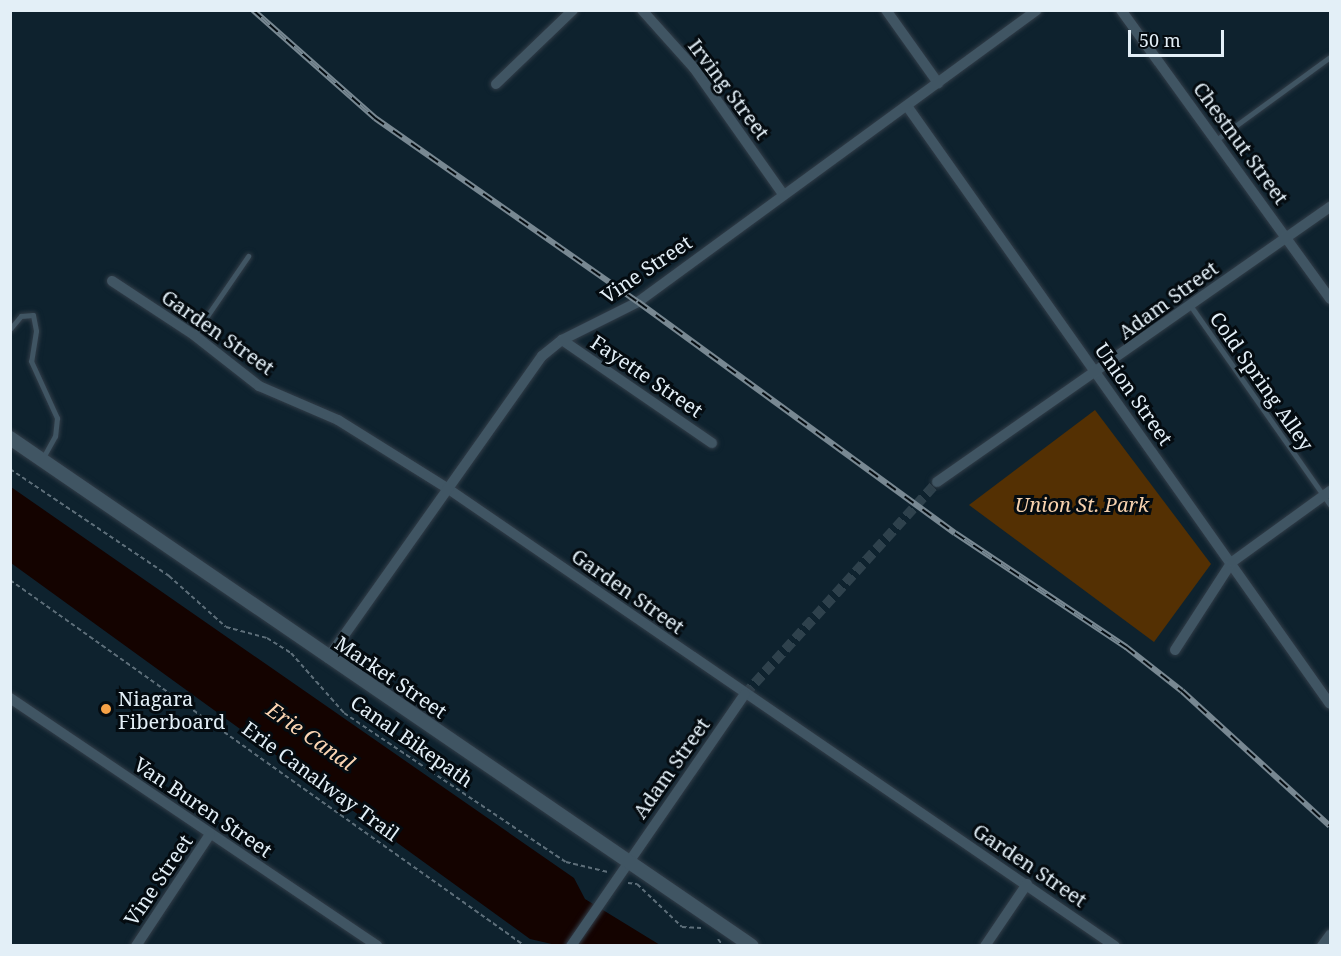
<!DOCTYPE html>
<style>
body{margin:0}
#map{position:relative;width:1341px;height:956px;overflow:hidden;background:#0e222e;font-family:"Noto Serif",serif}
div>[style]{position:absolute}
.green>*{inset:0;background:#543003}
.water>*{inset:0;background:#140300}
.minor-tunnel>*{height:10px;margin-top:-5px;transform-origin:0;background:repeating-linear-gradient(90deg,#2e414c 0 10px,transparent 0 15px)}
.path>*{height:2px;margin-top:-1px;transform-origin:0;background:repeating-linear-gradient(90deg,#5d6e79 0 4.5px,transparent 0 7.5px)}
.roads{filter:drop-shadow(0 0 2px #323d48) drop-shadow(0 0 2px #323d48)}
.service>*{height:5px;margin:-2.5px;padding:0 2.5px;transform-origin:2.5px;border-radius:2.5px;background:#405563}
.minor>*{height:10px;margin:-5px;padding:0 5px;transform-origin:5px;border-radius:5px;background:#405563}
.tertiary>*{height:14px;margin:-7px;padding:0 7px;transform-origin:7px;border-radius:7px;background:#405563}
.rail>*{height:6px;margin-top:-3px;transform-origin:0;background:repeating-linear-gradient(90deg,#040b10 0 11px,#788892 0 22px);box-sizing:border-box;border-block:2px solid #788892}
.dots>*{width:16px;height:16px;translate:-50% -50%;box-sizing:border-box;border:3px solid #040b10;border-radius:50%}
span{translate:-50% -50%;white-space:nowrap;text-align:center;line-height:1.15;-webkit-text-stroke:6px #040b10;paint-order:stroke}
.street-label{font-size:20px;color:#e3eff7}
.park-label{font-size:20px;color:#f6d1ae;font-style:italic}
.poi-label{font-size:20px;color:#e3eff7}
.left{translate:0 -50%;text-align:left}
.water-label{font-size:21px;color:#fbd5b3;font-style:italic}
.frame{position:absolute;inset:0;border:12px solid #e3eff7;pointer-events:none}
.scale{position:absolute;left:1128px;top:30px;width:96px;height:27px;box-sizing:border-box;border:3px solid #e3eff7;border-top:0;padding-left:8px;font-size:18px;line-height:21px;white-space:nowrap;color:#e3eff7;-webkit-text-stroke:4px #040b10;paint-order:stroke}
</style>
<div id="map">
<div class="green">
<div style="clip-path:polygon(1095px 410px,1211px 564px,1154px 642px,969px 505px)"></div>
</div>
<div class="water">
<div style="clip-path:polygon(11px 487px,574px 878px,585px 899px,660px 945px,556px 945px,530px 939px,11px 563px)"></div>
</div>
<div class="minor-tunnel">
<div style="left:745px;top:694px;width:286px;rotate:-47.8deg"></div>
</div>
<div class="path">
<div style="left:10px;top:469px;width:192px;rotate:33.9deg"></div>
<div style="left:169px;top:576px;width:76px;rotate:41.8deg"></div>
<div style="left:226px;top:627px;width:42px;rotate:15deg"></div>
<div style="left:267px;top:638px;width:28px;rotate:32deg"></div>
<div style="left:291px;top:653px;width:80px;rotate:48.5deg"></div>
<div style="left:344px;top:713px;width:267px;rotate:33.9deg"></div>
<div style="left:566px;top:862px;width:43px;rotate:13.4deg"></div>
<div style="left:10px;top:580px;width:632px;rotate:35.4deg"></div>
<div style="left:628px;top:883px;width:9px;rotate:6deg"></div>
<div style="left:637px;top:884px;width:62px;rotate:43.7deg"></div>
<div style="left:682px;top:927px;width:19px;rotate:3deg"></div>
<div style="left:718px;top:939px;width:9px;rotate:54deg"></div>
</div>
<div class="roads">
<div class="service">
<div style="left:1216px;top:140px;width:141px;rotate:-36.1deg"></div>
<div style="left:1190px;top:305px;width:244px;rotate:55deg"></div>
<div style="left:10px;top:329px;width:17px;rotate:-50deg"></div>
<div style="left:21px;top:316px;width:12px;rotate:-5deg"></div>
<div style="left:33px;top:315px;width:16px;rotate:79deg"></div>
<div style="left:36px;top:331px;width:30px;rotate:99deg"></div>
<div style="left:31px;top:361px;width:63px;rotate:65.5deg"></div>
<div style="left:57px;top:418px;width:18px;rotate:96deg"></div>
<div style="left:55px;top:436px;width:25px;rotate:119deg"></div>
<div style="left:194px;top:335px;width:96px;rotate:-55.6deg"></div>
</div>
<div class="minor">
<div style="left:642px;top:10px;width:78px;rotate:48.1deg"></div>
<div style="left:694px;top:68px;width:154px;rotate:54.8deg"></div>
<div style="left:886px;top:10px;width:90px;rotate:54.5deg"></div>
<div style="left:1121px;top:10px;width:357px;rotate:54.1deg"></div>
<div style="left:496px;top:84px;width:107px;rotate:-43.9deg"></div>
<div style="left:907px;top:106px;width:732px;rotate:54.73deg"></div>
<div style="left:112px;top:281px;width:98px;rotate:33.4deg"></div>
<div style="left:194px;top:335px;width:83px;rotate:38.1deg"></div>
<div style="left:259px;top:386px;width:86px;rotate:23.3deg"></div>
<div style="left:338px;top:420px;width:128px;rotate:32deg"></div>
<div style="left:447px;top:488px;width:810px;rotate:34.44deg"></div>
<div style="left:562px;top:340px;width:182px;rotate:34.5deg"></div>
<div style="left:937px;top:482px;width:480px;rotate:-35deg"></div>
<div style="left:1175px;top:650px;width:105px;rotate:-57.1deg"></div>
<div style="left:1232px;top:562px;width:121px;rotate:-35.9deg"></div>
<div style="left:328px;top:658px;width:370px;rotate:-54.7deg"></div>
<div style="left:542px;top:356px;width:26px;rotate:-39deg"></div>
<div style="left:562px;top:340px;width:85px;rotate:-26.6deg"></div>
<div style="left:638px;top:302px;width:494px;rotate:-36.2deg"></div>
<div style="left:10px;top:698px;width:443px;rotate:34deg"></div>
<div style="left:136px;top:946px;width:134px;rotate:-56.5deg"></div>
<div style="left:571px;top:946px;width:306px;rotate:-55.4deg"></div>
<div style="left:985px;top:946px;width:75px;rotate:-55.9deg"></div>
<div style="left:1322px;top:946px;width:14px;rotate:-54deg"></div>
</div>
<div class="tertiary">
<div style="left:10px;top:438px;width:899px;rotate:34.4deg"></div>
</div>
</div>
<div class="rail">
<div style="left:253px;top:10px;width:163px;rotate:41.5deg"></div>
<div style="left:375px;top:118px;width:321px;rotate:35deg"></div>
<div style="left:638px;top:302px;width:392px;rotate:36.1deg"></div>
<div style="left:955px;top:533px;width:206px;rotate:33.7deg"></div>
<div style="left:1126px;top:647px;width:71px;rotate:38.2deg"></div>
<div style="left:1182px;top:691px;width:200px;rotate:42.4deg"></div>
</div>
<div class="dots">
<div style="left:106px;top:709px;background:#f6a247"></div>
</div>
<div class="street-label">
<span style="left:729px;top:89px;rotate:53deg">Irving Street</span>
<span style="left:1241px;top:143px;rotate:54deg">Chestnut Street</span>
<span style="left:646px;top:269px;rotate:-34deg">Vine Street</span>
<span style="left:1168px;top:300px;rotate:-36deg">Adam Street</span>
<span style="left:218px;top:332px;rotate:35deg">Garden Street</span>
<span style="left:647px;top:376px;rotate:34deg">Fayette Street</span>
<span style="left:1262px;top:381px;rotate:55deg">Cold Spring Alley</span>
<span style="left:1134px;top:394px;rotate:55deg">Union Street</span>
<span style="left:628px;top:591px;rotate:35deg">Garden Street</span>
<span style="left:391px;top:677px;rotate:34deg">Market Street</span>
<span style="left:412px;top:741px;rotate:35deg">Canal Bikepath</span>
<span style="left:671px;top:768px;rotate:-55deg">Adam Street</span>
<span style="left:321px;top:781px;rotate:36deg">Erie Canalway Trail</span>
<span style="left:203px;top:807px;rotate:34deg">Van Buren Street</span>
<span style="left:1030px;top:865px;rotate:34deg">Garden Street</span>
<span style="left:158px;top:880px;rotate:-56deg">Vine Street</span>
</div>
<div class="park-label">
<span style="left:1082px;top:504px">Union St. Park</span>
</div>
<div class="poi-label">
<span class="left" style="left:118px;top:710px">Niagara<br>Fiberboard</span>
</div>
<div class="water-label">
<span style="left:311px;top:736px;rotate:35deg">Erie Canal</span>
</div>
<div class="frame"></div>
<div class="scale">50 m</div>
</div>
